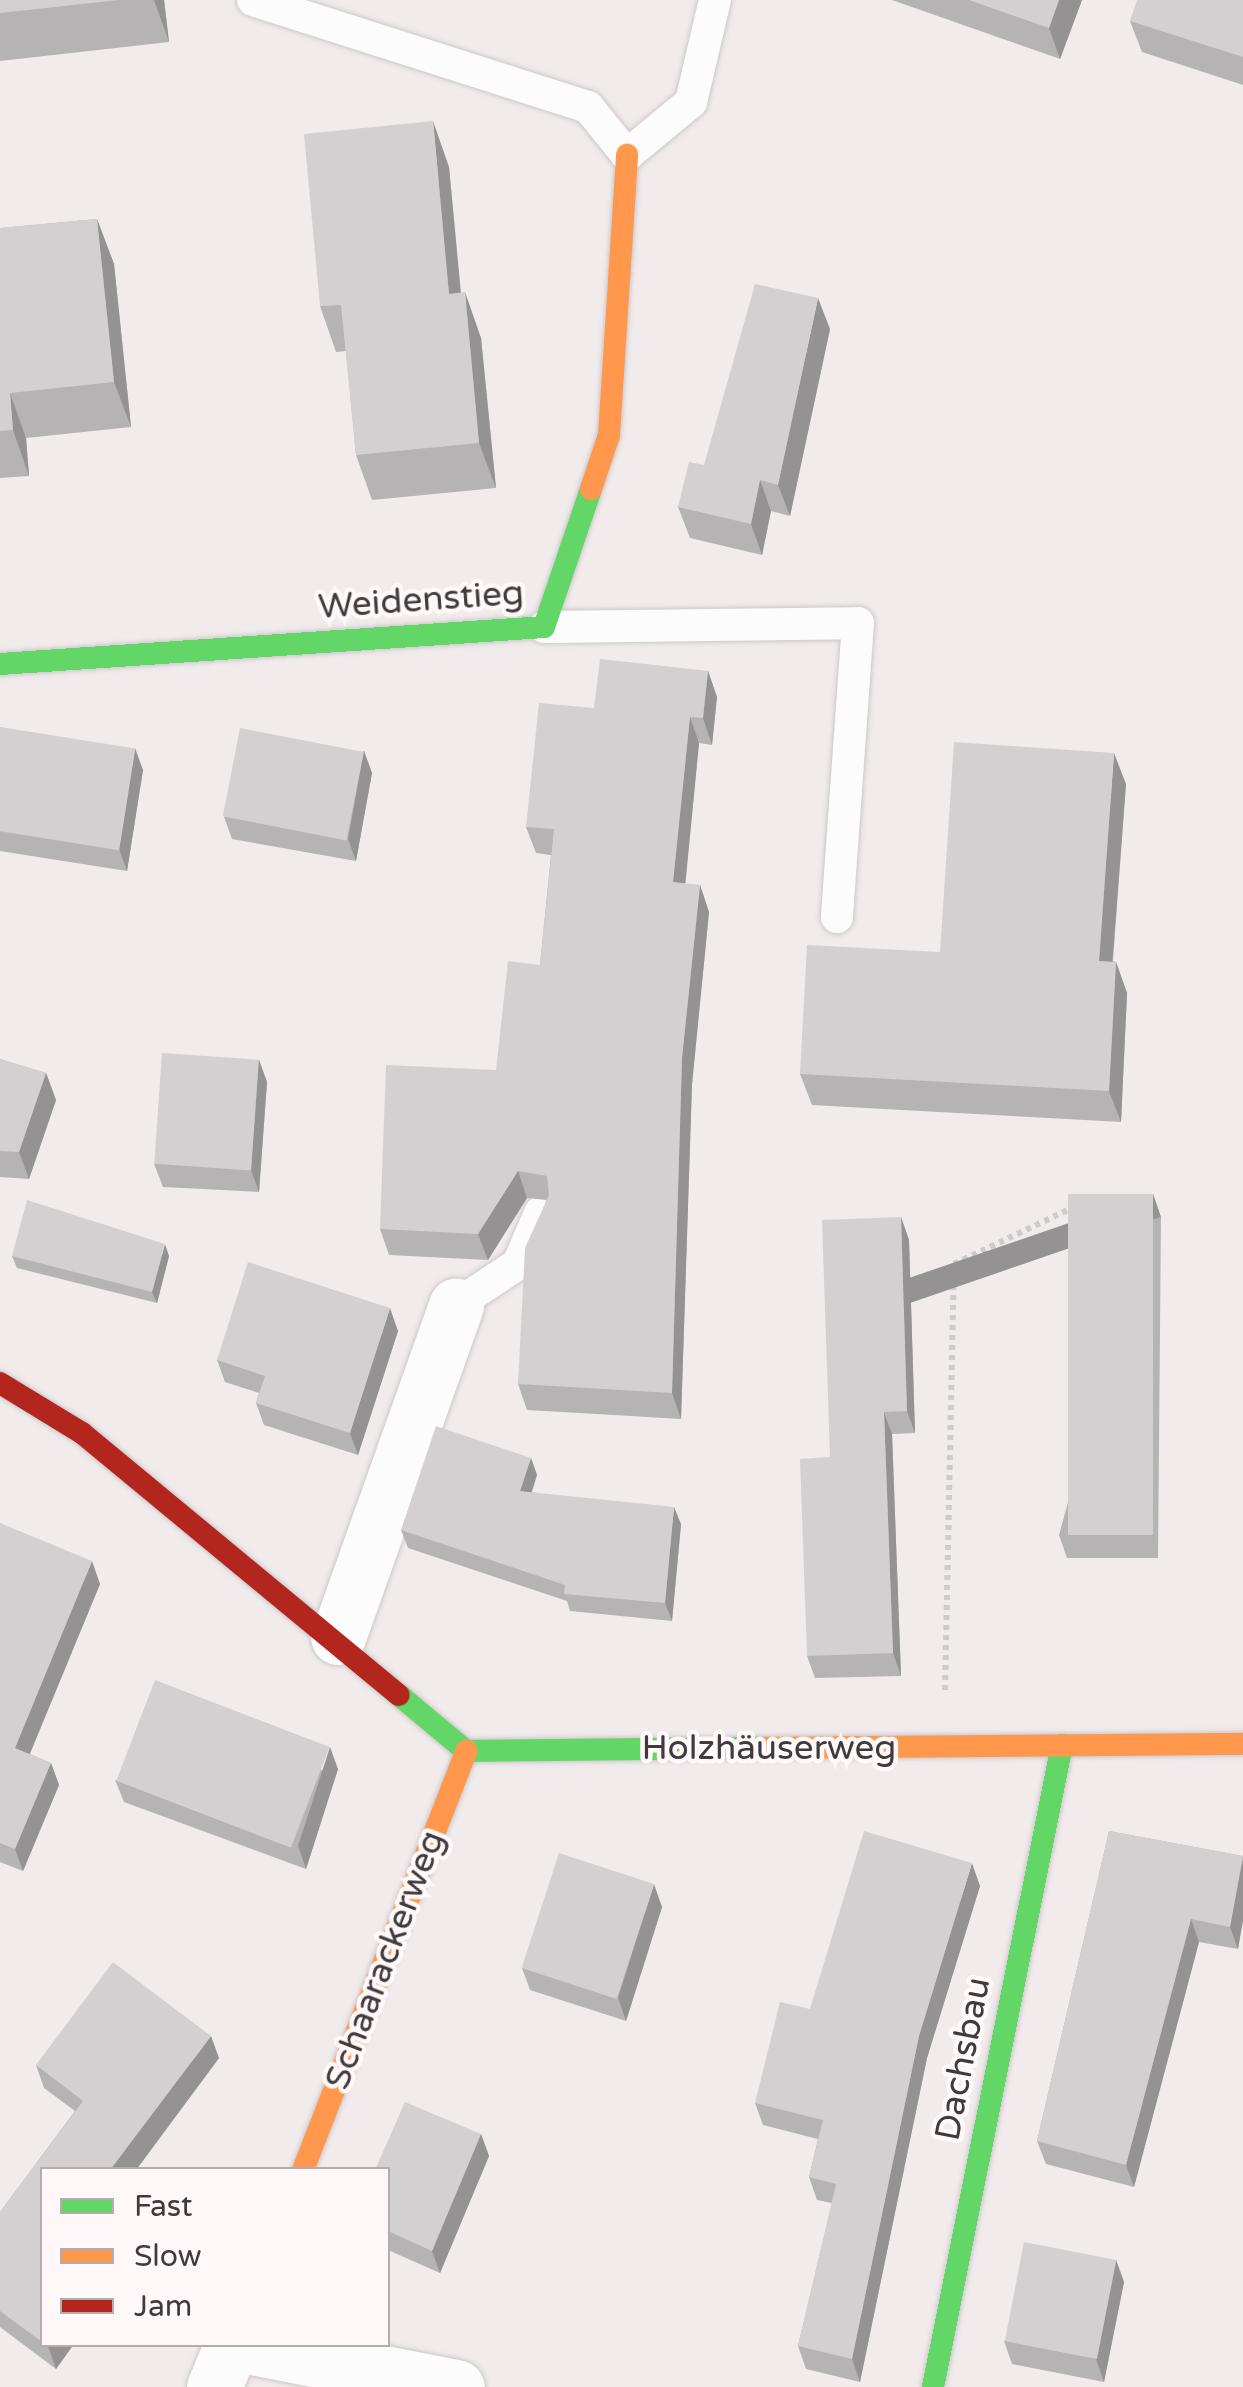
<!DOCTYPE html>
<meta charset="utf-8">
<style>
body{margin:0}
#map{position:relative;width:1243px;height:2387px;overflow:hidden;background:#f1ebec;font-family:"Varela Round",sans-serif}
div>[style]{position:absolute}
.path>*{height:6px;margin-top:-3px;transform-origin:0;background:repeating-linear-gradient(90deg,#cdcbcb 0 5px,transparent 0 10px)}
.roads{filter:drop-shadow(0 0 2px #cdc8c9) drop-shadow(0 0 2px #cdc8c9)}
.lane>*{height:32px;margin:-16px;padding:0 16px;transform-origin:16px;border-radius:16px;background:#fdfcfc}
.street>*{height:55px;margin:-27.5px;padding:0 27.5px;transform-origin:27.5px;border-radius:27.5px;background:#fdfcfc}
.fast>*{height:22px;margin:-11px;padding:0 11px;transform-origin:11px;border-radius:11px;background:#63d668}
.slow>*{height:22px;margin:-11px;padding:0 11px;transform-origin:11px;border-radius:11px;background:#ff974d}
.jam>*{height:22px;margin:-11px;padding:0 11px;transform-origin:11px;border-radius:11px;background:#b3261e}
.wall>*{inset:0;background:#b6b3b4}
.shaded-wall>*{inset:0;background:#949292;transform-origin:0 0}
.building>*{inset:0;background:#d4d0d1;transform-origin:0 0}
span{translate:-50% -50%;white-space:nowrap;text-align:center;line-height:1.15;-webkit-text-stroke:9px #fff7f8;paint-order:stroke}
.street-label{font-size:35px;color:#3f3b3c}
.legend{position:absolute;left:40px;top:2167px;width:350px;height:180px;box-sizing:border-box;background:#fff7f8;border:2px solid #b2acad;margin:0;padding:12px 18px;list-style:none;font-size:30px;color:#3f3b3c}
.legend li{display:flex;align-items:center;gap:20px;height:50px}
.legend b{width:50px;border:2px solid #b2acad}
</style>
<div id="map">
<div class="path">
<div style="left:945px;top:1690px;width:426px;rotate:-88.8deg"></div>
<div style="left:954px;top:1264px;width:131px;rotate:-25.4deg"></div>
</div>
<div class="roads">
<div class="lane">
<div style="left:253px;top:0;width:352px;rotate:17.7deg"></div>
<div style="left:588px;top:107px;width:62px;rotate:50.9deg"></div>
<div style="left:627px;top:155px;width:83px;rotate:-39.6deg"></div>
<div style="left:691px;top:102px;width:105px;rotate:-76.8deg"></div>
<div style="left:544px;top:627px;width:314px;rotate:-0.7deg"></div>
<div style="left:858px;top:623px;width:295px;rotate:94.1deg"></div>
<div style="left:456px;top:1305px;width:74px;rotate:-33.5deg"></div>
<div style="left:518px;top:1264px;width:56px;rotate:-66.7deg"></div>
</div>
<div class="street">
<div style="left:338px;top:1637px;width:352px;rotate:-70.4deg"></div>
<div style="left:237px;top:2344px;width:224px;rotate:11.1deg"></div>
<div style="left:214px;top:2387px;width:47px;rotate:-67.3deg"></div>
</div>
<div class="fast">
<div style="left:0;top:664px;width:545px;rotate:-3.89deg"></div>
<div style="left:544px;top:627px;width:146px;rotate:-71.2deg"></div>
<div style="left:399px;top:1695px;width:87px;rotate:39.9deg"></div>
<div style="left:466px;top:1751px;width:296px;rotate:-0.6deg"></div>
<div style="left:933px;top:2387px;width:655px;rotate:-78.64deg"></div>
</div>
<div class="slow">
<div style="left:591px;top:489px;width:57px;rotate:-71.6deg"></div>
<div style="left:609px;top:435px;width:281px;rotate:-86.3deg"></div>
<div style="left:762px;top:1748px;width:481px;rotate:-0.5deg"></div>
<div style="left:303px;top:2170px;width:450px;rotate:-68.7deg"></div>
</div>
<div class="jam">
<div style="left:0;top:1383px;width:96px;rotate:31.4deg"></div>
<div style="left:82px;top:1433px;width:411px;rotate:39.6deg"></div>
</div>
</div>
<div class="wall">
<div style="clip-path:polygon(0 0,164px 0,169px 42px,0 61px)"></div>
<div style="clip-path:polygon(892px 0,1082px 0,1060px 59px)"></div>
<div style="clip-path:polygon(1243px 0,1243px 85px,1142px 52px,1130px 21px)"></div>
<div style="clip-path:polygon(449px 167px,461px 293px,481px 338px,496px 488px,372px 500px,356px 455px,346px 351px,336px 352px,320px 306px)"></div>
<div style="clip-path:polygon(97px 219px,114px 264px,131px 427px,26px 438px,29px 476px,0 478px,0 228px)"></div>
<div style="clip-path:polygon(830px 329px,790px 516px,771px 511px,762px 555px,690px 538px,678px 507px,704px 465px)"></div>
<div style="clip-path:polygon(708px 671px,717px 697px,712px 745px,699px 743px,685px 884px,700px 885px,709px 912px,692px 1084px,681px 1419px,527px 1410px,518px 1384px,546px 1200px,527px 1198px,488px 1260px,389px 1255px,380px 1229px,496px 1070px,540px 965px,551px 855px,536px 853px,526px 827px,594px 708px)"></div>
<div style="clip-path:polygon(0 727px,143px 770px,127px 871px,0 851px)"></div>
<div style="clip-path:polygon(364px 751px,372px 773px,356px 861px,232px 839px,224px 817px)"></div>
<div style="clip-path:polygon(1126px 784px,1113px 961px,1116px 962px,1127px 993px,1121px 1122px,812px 1105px,800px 1074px,940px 952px)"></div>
<div style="clip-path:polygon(0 1059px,46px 1073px,56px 1100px,29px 1179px,0 1177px)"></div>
<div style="clip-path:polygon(259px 1060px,267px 1082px,259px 1192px,163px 1187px,154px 1164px)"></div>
<div style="clip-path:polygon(1153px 1194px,1161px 1217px,1158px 1558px,1067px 1558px,1059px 1535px)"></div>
<div style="clip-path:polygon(901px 1217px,909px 1240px,915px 1433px,892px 1434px,901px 1676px,815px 1678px,807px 1656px,830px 1457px)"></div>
<div style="clip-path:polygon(12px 1256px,169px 1256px,157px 1303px,17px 1268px)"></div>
<div style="clip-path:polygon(398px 1331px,358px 1455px,264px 1425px,256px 1403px,259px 1393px,225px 1382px,217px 1360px)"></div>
<div style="clip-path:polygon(531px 1458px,537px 1475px,532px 1492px,681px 1524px,672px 1621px,570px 1611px,567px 1601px,408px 1548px,401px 1530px)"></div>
<div style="clip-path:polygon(0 1523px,100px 1584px,30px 1754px,51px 1763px,59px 1785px,23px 1871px,0 1862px)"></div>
<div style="clip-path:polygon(338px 1769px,306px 1869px,124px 1802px,115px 1780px)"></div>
<div style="clip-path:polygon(1109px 1831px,1243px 1856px,1238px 1949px,1199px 1942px,1134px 2187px,1046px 2164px,1037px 2141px)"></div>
<div style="clip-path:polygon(980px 1886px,927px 2058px,860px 2382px,806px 2369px,798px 2346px,832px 2203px,817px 2200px,809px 2177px,818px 2139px,763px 2125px,755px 2103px,810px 2009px)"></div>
<div style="clip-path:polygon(662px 1907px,626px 2021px,530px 1990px,522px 1968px)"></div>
<div style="clip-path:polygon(219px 2058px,136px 2170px,42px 2170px,42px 2344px,74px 2344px,56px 2369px,0 2327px,0 2212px,75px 2111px,44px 2088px,36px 2065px)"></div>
<div style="clip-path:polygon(481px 2134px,489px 2156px,440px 2273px,388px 2250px,388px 2170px)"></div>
<div style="clip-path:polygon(1116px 2260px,1124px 2282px,1104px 2382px,1012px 2364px,1004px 2341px)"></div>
</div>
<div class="shaded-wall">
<div style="clip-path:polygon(154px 0,164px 0,169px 42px)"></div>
<div style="clip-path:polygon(1059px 0,1082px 0,1060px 59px,1049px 28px)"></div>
<div style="clip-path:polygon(433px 121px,449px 167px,465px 339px,449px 294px)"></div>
<div style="clip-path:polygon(97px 219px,114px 264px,131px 427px,114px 382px)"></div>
<div style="clip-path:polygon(465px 292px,481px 338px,496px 488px,479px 443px)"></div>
<div style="clip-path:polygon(818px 298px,830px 329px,790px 516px,778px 485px)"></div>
<div style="clip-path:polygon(10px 393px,26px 438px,29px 476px,13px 430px)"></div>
<div style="clip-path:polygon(760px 480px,771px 511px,762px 555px,751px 524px)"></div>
<div style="clip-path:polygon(708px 671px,717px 697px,712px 745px,703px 718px)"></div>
<div style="clip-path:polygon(690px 717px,699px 743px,683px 908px,673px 882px)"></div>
<div style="clip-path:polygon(135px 748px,143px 770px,127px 871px,119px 849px)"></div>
<div style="clip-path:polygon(364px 751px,372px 773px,356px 861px,348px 839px)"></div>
<div style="clip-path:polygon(1114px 753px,1126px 784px,1110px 992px,1099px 961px)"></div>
<div style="clip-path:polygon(700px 885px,709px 912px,692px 1084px,681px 1419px,672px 1393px,682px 1058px)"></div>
<div style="clip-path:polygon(1116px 962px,1127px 993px,1121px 1122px,1109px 1091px)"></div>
<div style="clip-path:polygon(259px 1060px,267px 1082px,259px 1192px,251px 1170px)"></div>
<div style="clip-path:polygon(46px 1073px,56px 1100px,29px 1179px,19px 1152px)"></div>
<div style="clip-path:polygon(518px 1171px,527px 1198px,488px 1260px,478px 1234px)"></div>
<div style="left:1153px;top:1194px;width:24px;height:342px;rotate:71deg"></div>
<div style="clip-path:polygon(901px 1217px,909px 1240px,915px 1433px,907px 1411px)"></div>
<div style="clip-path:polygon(165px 1244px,169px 1256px,157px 1303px,152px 1292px)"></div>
<div style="clip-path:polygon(390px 1308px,398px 1331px,358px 1455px,350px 1433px)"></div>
<div style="clip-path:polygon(884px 1412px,892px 1434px,901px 1676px,893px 1653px)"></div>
<div style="clip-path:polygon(531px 1458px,537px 1475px,526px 1508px,520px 1491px)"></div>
<div style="clip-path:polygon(674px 1507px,681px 1524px,672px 1621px,665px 1603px)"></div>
<div style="clip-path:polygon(92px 1561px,100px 1584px,23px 1770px,15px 1748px)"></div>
<div style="clip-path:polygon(330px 1747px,338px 1769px,306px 1869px,298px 1846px)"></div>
<div style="clip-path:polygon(51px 1763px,59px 1785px,23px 1871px,15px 1849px)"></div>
<div style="clip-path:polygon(1243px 1857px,1243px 1921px,1238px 1949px,1230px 1927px)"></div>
<div style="clip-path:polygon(972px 1863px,980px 1886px,927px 2058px,860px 2382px,852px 2359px,919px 2036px)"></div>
<div style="clip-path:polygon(654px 1884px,662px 1907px,626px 2021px,618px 1998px)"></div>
<div style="clip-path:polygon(1191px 1919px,1199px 1942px,1134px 2187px,1126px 2165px)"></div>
<div style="clip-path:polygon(211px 2036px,219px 2058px,136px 2170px,110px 2170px)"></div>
<div style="clip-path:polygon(481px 2134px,489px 2156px,440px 2273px,432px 2251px)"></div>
<div style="clip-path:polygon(1116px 2260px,1124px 2282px,1104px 2382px,1096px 2359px)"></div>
<div style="clip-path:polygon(49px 2344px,74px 2344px,56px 2369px,48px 2346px)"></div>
</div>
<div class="building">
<div style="clip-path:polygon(0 0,119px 0,0 13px)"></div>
<div style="clip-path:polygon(969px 0,1059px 0,1049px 28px)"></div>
<div style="clip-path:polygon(1137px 0,1243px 0,1243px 57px,1130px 21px)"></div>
<div style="clip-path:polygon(433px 121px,449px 294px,465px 292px,479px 443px,356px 455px,341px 305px,320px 306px,304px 134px)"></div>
<div style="clip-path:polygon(97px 219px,114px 382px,10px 393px,13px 430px,0 431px,0 228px)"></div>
<div style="clip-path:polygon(755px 284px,818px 298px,778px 485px,760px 480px,751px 524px,678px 507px,689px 462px,704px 465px)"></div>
<div style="clip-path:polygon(600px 659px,708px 671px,703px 718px,690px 717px,673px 882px,700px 885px,682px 1058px,672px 1393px,518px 1384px,525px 1248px,549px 1195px,547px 1176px,518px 1171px,478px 1234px,380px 1229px,386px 1065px,496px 1070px,508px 961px,540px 965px,554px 829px,526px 827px,539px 703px,594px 708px)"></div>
<div style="left:0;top:727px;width:137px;height:103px;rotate:9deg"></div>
<div style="left:240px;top:728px;width:126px;height:90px;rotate:11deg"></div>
<div style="clip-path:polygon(954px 742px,1114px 753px,1099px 961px,1116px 962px,1109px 1091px,800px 1074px,807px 945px,940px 952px)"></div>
<div style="left:162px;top:1053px;width:97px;height:111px;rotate:4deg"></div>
<div style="clip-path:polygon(0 1059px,46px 1073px,19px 1152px,0 1151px)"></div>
<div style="left:1068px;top:1194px;width:85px;height:341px"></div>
<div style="clip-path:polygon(27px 1200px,165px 1244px,152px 1292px,12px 1256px)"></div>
<div style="clip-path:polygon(901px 1217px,907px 1411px,884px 1412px,893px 1653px,807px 1656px,800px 1459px,830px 1457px,822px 1220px)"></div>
<div style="clip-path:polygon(248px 1262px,390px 1308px,350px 1433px,256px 1403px,265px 1376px,217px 1360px)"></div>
<div style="clip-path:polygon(436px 1426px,531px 1458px,520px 1491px,674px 1507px,665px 1603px,564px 1594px,565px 1585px,401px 1530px)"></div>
<div style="clip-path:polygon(0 1523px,92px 1561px,15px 1748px,51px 1763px,15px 1849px,0 1843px)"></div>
<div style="left:155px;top:1680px;width:187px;height:108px;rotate:21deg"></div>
<div style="clip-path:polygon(864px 1831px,972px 1863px,919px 2036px,852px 2359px,798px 2346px,836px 2184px,809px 2177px,823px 2120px,755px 2103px,780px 2002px,810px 2009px)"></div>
<div style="clip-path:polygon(1109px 1831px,1243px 1856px,1230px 1927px,1191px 1919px,1126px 2165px,1037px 2141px)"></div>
<div style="left:559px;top:1853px;width:100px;height:121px;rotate:18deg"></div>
<div style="clip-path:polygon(113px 1962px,211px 2036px,110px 2170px,42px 2170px,42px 2342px,0 2311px,0 2212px,83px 2101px,36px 2065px)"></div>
<div style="clip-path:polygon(405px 2102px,481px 2134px,432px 2251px,388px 2231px,388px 2170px,375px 2170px)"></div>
<div style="left:1024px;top:2242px;width:94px;height:101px;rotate:11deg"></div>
</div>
<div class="street-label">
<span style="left:421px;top:600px;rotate:-4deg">Weidenstieg</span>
<span style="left:769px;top:1748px">Holzhäuserweg</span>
<span style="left:385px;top:1960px;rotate:-69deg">Schaarackerweg</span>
<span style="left:963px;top:2059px;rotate:-79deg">Dachsbau</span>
</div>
<ul class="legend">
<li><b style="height:12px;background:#63d668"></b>Fast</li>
<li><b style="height:12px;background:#ff974d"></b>Slow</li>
<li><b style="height:12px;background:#b3261e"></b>Jam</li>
</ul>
</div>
